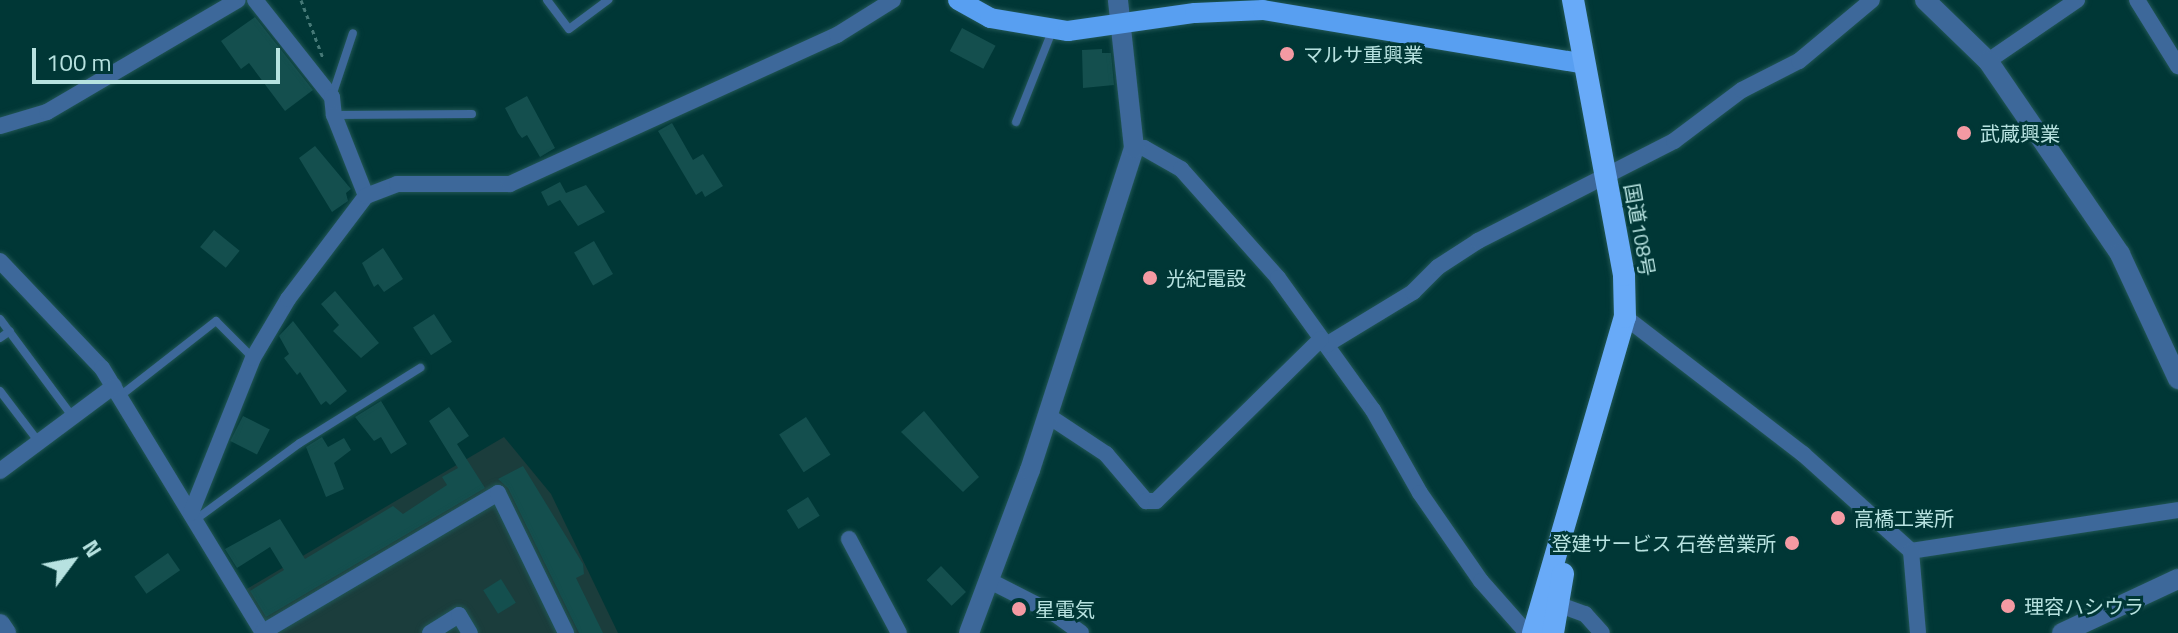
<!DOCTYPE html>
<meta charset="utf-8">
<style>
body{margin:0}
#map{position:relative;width:2178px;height:633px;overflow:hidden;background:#003736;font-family:"Titillium Web","Noto Sans JP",sans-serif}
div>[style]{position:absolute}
.built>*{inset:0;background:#1b3d3c}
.building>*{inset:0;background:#144f4e;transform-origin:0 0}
.path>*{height:3px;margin-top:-1.5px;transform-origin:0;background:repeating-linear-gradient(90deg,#467977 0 4px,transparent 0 8px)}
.roads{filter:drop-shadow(0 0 2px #215655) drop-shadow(0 0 2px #215655)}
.service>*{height:8px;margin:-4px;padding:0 4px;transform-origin:4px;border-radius:4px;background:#3d689a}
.minor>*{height:16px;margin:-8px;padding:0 8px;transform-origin:8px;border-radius:8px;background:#3d689a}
.tertiary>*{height:20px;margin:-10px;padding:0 10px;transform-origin:10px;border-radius:10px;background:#3d689a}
.primary>*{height:20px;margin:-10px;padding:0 10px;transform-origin:10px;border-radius:10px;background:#589ff1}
.trunk>*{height:22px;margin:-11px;padding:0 11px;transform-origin:11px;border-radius:11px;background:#68aaf8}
.dots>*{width:22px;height:22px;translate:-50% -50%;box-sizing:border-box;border:4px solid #003736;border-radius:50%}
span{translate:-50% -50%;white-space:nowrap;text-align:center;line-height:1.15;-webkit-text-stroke:6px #003736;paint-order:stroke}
.poi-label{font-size:20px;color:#b7e2e0}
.left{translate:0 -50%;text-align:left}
.right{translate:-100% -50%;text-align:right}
.street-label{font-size:20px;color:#b7e2e0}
.north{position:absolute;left:32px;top:521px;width:80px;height:80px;-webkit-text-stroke:6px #003736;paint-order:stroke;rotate:58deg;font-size:22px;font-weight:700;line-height:32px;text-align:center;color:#b7e2e0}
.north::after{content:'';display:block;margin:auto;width:28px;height:36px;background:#b7e2e0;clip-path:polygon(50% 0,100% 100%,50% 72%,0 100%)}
.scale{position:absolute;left:32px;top:48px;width:248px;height:36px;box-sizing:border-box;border:4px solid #b7e2e0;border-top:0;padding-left:10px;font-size:24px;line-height:28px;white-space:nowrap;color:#b7e2e0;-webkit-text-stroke:6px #003736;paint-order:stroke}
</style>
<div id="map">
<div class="built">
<div style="clip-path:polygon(504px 437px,551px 494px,618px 633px,270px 633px,245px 590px)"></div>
</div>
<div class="building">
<div style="clip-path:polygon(255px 17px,313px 90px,285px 111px,249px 63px,241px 69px,221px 41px)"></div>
<div style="left:962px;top:28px;width:38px;height:26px;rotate:28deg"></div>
<div style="clip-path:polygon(1102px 49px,1102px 53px,1111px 53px,1114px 85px,1083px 88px,1082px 50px)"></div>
<div style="clip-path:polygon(527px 96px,555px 148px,540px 157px,527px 135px,522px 138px,518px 133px,505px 108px)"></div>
<div style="clip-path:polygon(672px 123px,693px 160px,703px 154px,723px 186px,705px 197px,702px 191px,696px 195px,658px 131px)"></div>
<div style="clip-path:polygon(315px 146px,351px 189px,346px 193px,348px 201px,332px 212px,299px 158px)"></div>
<div style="clip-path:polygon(560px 182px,566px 193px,586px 185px,605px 212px,578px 226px,560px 200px,548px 206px,541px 192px)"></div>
<div style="left:214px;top:230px;width:33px;height:22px;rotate:39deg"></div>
<div style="left:594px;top:241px;width:38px;height:23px;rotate:60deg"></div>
<div style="clip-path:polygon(383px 248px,403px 279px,384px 292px,378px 284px,374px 287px,362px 263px)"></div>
<div style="clip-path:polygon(335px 291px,379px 343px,361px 358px,333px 331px,339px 325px,321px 304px)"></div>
<div style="left:434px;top:314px;width:33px;height:25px;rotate:57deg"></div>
<div style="clip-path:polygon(293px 321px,347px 391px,330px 405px,326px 401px,321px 405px,300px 372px,297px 375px,284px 358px,289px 354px,279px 336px)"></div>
<div style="clip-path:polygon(381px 401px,407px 444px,391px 454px,381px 437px,374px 441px,355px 417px)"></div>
<div style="clip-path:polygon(449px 407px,469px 436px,457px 444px,485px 488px,266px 617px,250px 591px,284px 570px,270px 547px,237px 568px,225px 549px,280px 519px,305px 559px,393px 506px,403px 514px,447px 485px,442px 477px,458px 468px,429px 421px)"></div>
<div style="clip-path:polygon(924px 411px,979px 477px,963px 492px,901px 432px)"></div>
<div style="left:243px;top:416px;width:30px;height:28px;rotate:27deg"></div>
<div style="left:806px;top:417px;width:45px;height:32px;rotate:57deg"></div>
<div style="clip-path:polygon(322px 437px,328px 447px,344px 438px,351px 450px,334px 463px,344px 489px,326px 497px,306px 447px)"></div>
<div style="clip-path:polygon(523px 466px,583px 564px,584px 574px,576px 578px,603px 633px,579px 633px,508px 488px,498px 479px)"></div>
<div style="left:808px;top:497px;width:22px;height:25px;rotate:58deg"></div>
<div style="left:168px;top:553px;width:21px;height:41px;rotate:55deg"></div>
<div style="left:941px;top:566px;width:36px;height:20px;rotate:46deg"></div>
<div style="left:501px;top:579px;width:28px;height:21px;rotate:58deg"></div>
</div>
<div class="path">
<div style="left:301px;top:0;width:62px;rotate:69.2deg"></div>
</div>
<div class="roads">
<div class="service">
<div style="left:547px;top:0;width:36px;rotate:53deg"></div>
<div style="left:569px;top:29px;width:49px;rotate:-36.6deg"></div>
<div style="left:332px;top:96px;width:66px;rotate:-71.6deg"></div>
<div style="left:335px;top:115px;width:137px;rotate:-0.4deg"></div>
<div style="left:1016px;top:122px;width:98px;rotate:-68.4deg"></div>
<div style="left:0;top:319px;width:121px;rotate:53.4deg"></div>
<div style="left:0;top:338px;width:12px;rotate:-35deg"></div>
<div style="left:0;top:391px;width:63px;rotate:52.8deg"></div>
<div style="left:120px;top:396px;width:122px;rotate:-38deg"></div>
<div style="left:216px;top:321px;width:52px;rotate:45deg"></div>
<div style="left:195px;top:520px;width:130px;rotate:-36.3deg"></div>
<div style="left:300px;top:443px;width:142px;rotate:-32deg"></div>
</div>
<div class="minor">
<div style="left:255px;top:0;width:124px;rotate:51.6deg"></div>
<div style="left:332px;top:97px;width:18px;rotate:84deg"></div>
<div style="left:334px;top:115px;width:87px;rotate:68.4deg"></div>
<div style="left:2137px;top:0;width:78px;rotate:58.2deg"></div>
<div style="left:1988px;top:61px;width:108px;rotate:-34.4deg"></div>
<div style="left:0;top:126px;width:49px;rotate:-16.6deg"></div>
<div style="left:47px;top:112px;width:221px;rotate:-30.4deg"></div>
<div style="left:1134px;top:148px;width:10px"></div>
<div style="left:1144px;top:148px;width:43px;rotate:29.6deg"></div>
<div style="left:1181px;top:169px;width:146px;rotate:48.3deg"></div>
<div style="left:1278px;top:278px;width:163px;rotate:54.3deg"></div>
<div style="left:1373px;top:410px;width:95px;rotate:60.5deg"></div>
<div style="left:1420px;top:493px;width:107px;rotate:55.3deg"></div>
<div style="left:1481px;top:581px;width:69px;rotate:48.5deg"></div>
<div style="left:0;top:261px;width:148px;rotate:46.4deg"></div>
<div style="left:102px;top:368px;width:310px;rotate:58.7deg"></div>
<div style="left:1625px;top:317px;width:225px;rotate:37.6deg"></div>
<div style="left:1803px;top:454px;width:145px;rotate:41.9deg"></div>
<div style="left:1911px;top:551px;width:270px;rotate:-8.7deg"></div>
<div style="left:1326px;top:345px;width:102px;rotate:-31.3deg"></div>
<div style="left:1413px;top:292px;width:35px;rotate:-45deg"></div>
<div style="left:1438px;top:267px;width:48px;rotate:-33deg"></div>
<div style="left:1478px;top:241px;width:220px;rotate:-27deg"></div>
<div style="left:1674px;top:141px;width:85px;rotate:-36.9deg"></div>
<div style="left:1742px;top:90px;width:64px;rotate:-27deg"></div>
<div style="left:1799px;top:61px;width:95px;rotate:-39.9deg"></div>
<div style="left:1047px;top:415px;width:71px;rotate:33.5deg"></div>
<div style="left:1106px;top:454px;width:62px;rotate:49.6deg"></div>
<div style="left:1146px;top:501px;width:10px"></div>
<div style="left:1156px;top:501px;width:231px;rotate:-44.5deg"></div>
<div style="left:0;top:471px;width:142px;rotate:-36.7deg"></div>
<div style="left:191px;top:513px;width:167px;rotate:-68.2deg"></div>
<div style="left:253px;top:358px;width:69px;rotate:-59.3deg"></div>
<div style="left:288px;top:299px;width:129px;rotate:-52.9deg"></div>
<div style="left:366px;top:196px;width:33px;rotate:-21deg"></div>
<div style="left:397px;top:184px;width:113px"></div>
<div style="left:510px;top:184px;width:359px;rotate:-24.5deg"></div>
<div style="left:837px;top:35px;width:66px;rotate:-32deg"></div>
<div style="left:849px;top:539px;width:106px;rotate:62deg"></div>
<div style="left:1911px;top:551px;width:82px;rotate:85.1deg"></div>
<div style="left:990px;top:581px;width:73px;rotate:26.9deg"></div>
<div style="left:1055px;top:614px;width:32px;rotate:36deg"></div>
<div style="left:1557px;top:604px;width:30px;rotate:20deg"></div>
<div style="left:1585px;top:614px;width:25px;rotate:48deg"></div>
<div style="left:263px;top:632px;width:273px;rotate:-30.6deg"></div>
<div style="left:498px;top:493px;width:156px;rotate:64.1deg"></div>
<div style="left:430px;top:633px;width:34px;rotate:-32deg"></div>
<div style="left:459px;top:615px;width:21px;rotate:59deg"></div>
</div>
<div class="tertiary">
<div style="left:1925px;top:0;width:88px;rotate:44.1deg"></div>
<div style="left:1988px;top:61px;width:234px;rotate:55.6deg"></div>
<div style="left:2120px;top:254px;width:138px;rotate:65.1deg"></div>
<div style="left:0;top:624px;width:11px;rotate:56deg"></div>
<div style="left:969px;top:633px;width:174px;rotate:-69.5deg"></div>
<div style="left:1030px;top:470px;width:338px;rotate:-72.1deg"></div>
<div style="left:1134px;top:148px;width:149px;rotate:-96.2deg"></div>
<div style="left:2062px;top:633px;width:128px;rotate:-25deg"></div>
</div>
<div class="primary">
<div style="left:958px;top:0;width:37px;rotate:29deg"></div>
<div style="left:990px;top:18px;width:79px;rotate:9.5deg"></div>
<div style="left:1068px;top:31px;width:128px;rotate:-8.1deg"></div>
<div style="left:1195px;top:13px;width:68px;rotate:-2.5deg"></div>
<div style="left:1263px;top:10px;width:326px;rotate:9.5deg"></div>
</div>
<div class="trunk">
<div style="left:1533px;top:633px;width:329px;rotate:-73.8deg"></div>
<div style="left:1625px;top:317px;width:42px;rotate:-91.4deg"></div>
<div style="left:1624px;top:275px;width:280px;rotate:-100.5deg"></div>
<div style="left:1553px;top:633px;width:60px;rotate:-80.4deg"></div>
</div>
</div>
<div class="dots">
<div style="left:1287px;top:54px;background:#f49aa3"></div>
<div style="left:1964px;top:133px;background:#f49aa3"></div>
<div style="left:1150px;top:278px;background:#f49aa3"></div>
<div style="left:1838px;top:518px;background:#f49aa3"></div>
<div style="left:1792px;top:543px;background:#f49aa3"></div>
<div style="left:2008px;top:606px;background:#f49aa3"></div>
<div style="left:1019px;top:609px;background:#f49aa3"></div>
</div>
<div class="poi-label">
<span class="left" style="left:1303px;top:54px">マルサ重興業</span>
<span class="left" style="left:1980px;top:133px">武蔵興業</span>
<span class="left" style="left:1166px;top:278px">光紀電設</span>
<span class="left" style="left:1854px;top:518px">高橋工業所</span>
<span class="right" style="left:1776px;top:543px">登建サービス 石巻営業所</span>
<span class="left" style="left:2024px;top:606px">理容ハシウラ</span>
<span class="left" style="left:1035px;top:609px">星電気</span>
</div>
<div class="street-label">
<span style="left:1640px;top:230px;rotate:80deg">国道108号</span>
</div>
<div class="north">N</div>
<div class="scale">100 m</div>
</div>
